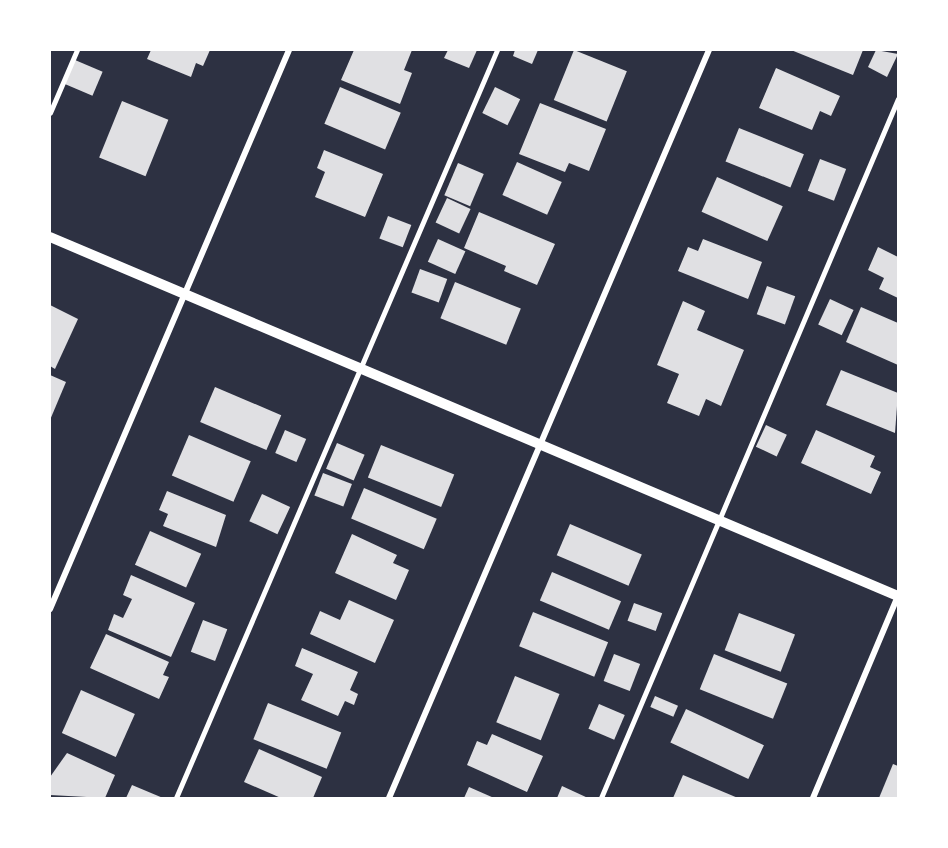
<!DOCTYPE html>
<style>
body{margin:0}
#map{position:relative;width:948px;height:848px;overflow:hidden;background:#2d3142;font-family:Manrope,sans-serif}
div>[style]{position:absolute}
.building>*{inset:0;background:#e0e0e3;transform-origin:0 0}
.service>*{height:4.5px;margin:-2.25px;padding:0 2.25px;transform-origin:2.25px;border-radius:2.25px;background:#fff}
.minor>*{height:6px;margin:-3px;padding:0 3px;transform-origin:3px;border-radius:3px;background:#fff}
.tertiary>*{height:10px;margin:-5px;padding:0 5px;transform-origin:5px;border-radius:5px;background:#fff}
span{translate:-50% -50%;white-space:nowrap;text-align:center;line-height:1.15;-webkit-text-stroke:4.5px #fff;paint-order:stroke}
.frame{position:absolute;inset:0;border:51px solid #fff;pointer-events:none}
</style>
<div id="map">
<div class="building">
<div style="clip-path:polygon(151px 50px,210px 50px,203px 66px,196px 63px,191px 77px,147px 59px)"></div>
<div style="clip-path:polygon(354px 50px,412px 50px,404px 70px,412px 73px,400px 104px,341px 80px)"></div>
<div style="clip-path:polygon(448px 50px,477px 50px,469px 68px,444px 58px)"></div>
<div style="clip-path:polygon(515px 50px,538px 50px,532px 64px,513px 56px)"></div>
<div style="left:574px;top:50px;width:57px;height:54px;rotate:22deg"></div>
<div style="clip-path:polygon(791px 50px,863px 50px,853px 75px)"></div>
<div style="clip-path:polygon(876px 50px,898px 54px,887px 77px,868px 67px)"></div>
<div style="left:75px;top:60px;width:30px;height:26px;rotate:23deg"></div>
<div style="clip-path:polygon(776px 68px,840px 96px,831px 116px,820px 111px,812px 130px,759px 108px)"></div>
<div style="left:340px;top:87px;width:66px;height:40px;rotate:23deg"></div>
<div style="left:495px;top:87px;width:28px;height:29px;rotate:26deg"></div>
<div style="left:122px;top:101px;width:50px;height:61px;rotate:22deg"></div>
<div style="clip-path:polygon(540px 103px,606px 129px,589px 171px,569px 163px,565px 172px,519px 154px)"></div>
<div style="left:739px;top:128px;width:70px;height:36px;rotate:22deg"></div>
<div style="clip-path:polygon(324px 150px,383px 174px,365px 217px,315px 197px,325px 172px,317px 168px)"></div>
<div style="left:820px;top:159px;width:28px;height:34px;rotate:21deg"></div>
<div style="left:517px;top:162px;width:49px;height:36px;rotate:24deg"></div>
<div style="left:458px;top:163px;width:28px;height:35px;rotate:23deg"></div>
<div style="left:717px;top:177px;width:72px;height:38px;rotate:24deg"></div>
<div style="left:447px;top:198px;width:26px;height:27px;rotate:25deg"></div>
<div style="clip-path:polygon(479px 212px,555px 244px,537px 285px,504px 271px,506px 266px,464px 248px)"></div>
<div style="left:388px;top:216px;width:25px;height:24px;rotate:21deg"></div>
<div style="left:438px;top:239px;width:30px;height:25px;rotate:24deg"></div>
<div style="clip-path:polygon(703px 239px,762px 262px,748px 299px,678px 271px,688px 247px,698px 251px)"></div>
<div style="clip-path:polygon(878px 247px,898px 257px,898px 298px,879px 289px,884px 278px,868px 270px)"></div>
<div style="left:420px;top:269px;width:29px;height:25px;rotate:20deg"></div>
<div style="left:455px;top:282px;width:71px;height:39px;rotate:22deg"></div>
<div style="left:767px;top:286px;width:30px;height:30px;rotate:20deg"></div>
<div style="left:830px;top:299px;width:26px;height:28px;rotate:25deg"></div>
<div style="clip-path:polygon(683px 301px,705px 311px,697px 330px,744px 350px,721px 406px,706px 399px,699px 416px,667px 403px,679px 374px,657px 365px)"></div>
<div style="clip-path:polygon(50px 305px,78px 319px,55px 369px,50px 366px)"></div>
<div style="clip-path:polygon(861px 307px,898px 323px,898px 365px,846px 342px)"></div>
<div style="clip-path:polygon(841px 370px,898px 393px,895px 433px,826px 405px)"></div>
<div style="clip-path:polygon(50px 375px,66px 382px,50px 420px)"></div>
<div style="left:215px;top:387px;width:72px;height:38px;rotate:23deg"></div>
<div style="left:766px;top:425px;width:23px;height:24px;rotate:25deg"></div>
<div style="left:285px;top:430px;width:23px;height:25px;rotate:23deg"></div>
<div style="clip-path:polygon(816px 430px,875px 456px,870px 467px,881px 472px,871px 494px,801px 463px)"></div>
<div style="left:189px;top:435px;width:67px;height:44px;rotate:23deg"></div>
<div style="left:337px;top:443px;width:30px;height:28px;rotate:23deg"></div>
<div style="left:381px;top:445px;width:79px;height:35px;rotate:22deg"></div>
<div style="left:323px;top:473px;width:31px;height:24px;rotate:21deg"></div>
<div style="left:364px;top:488px;width:79px;height:33px;rotate:23deg"></div>
<div style="clip-path:polygon(167px 491px,226px 515px,216px 547px,163px 526px,168px 514px,159px 510px)"></div>
<div style="left:262px;top:494px;width:31px;height:30px;rotate:25deg"></div>
<div style="left:570px;top:524px;width:78px;height:34px;rotate:23deg"></div>
<div style="left:150px;top:531px;width:56px;height:37px;rotate:24deg"></div>
<div style="clip-path:polygon(352px 534px,397px 555px,393px 563px,409px 570px,396px 600px,335px 573px)"></div>
<div style="left:552px;top:572px;width:75px;height:31px;rotate:23deg"></div>
<div style="clip-path:polygon(131px 575px,195px 603px,171px 657px,108px 630px,114px 614px,123px 618px,132px 599px,123px 595px)"></div>
<div style="clip-path:polygon(349px 600px,394px 620px,375px 663px,310px 634px,320px 611px,340px 620px)"></div>
<div style="left:634px;top:603px;width:30px;height:19px;rotate:20deg"></div>
<div style="left:533px;top:612px;width:81px;height:37px;rotate:22deg"></div>
<div style="left:739px;top:613px;width:60px;height:40px;rotate:21deg"></div>
<div style="left:203px;top:620px;width:26px;height:34px;rotate:21deg"></div>
<div style="clip-path:polygon(106px 634px,169px 662px,163px 675px,169px 677px,159px 699px,90px 668px)"></div>
<div style="clip-path:polygon(302px 648px,358px 672px,350px 690px,358px 694px,354px 705px,345px 701px,338px 716px,301px 700px,313px 674px,295px 666px)"></div>
<div style="left:614px;top:654px;width:28px;height:29px;rotate:21deg"></div>
<div style="left:714px;top:654px;width:79px;height:38px;rotate:22deg"></div>
<div style="left:515px;top:676px;width:48px;height:50px;rotate:22deg"></div>
<div style="left:81px;top:690px;width:59px;height:47px;rotate:24deg"></div>
<div style="left:655px;top:696px;width:25px;height:12px;rotate:23deg"></div>
<div style="left:268px;top:703px;width:79px;height:39px;rotate:22deg"></div>
<div style="left:599px;top:704px;width:28px;height:27px;rotate:23deg"></div>
<div style="left:686px;top:709px;width:86px;height:37px;rotate:25deg"></div>
<div style="clip-path:polygon(492px 734px,543px 756px,527px 792px,467px 765px,477px 741px,487px 745px)"></div>
<div style="clip-path:polygon(259px 749px,322px 777px,313px 798px,281px 798px,244px 782px)"></div>
<div style="clip-path:polygon(67px 753px,115px 775px,105px 798px,50px 795px,50px 777px)"></div>
<div style="clip-path:polygon(893px 764px,898px 766px,898px 798px,879px 798px)"></div>
<div style="clip-path:polygon(683px 775px,738px 798px,673px 798px)"></div>
<div style="clip-path:polygon(132px 785px,163px 798px,126px 798px)"></div>
<div style="clip-path:polygon(562px 786px,588px 798px,557px 798px)"></div>
<div style="clip-path:polygon(469px 787px,494px 798px,464px 798px)"></div>
</div>
<div class="service">
<div style="left:50px;top:113px;width:69px;rotate:-66.8deg"></div>
<div style="left:176px;top:798px;width:814px;rotate:-66.77deg"></div>
<div style="left:601px;top:798px;width:759px;rotate:-66.98deg"></div>
</div>
<div class="minor">
<div style="left:50px;top:609px;width:608px;rotate:-66.85deg"></div>
<div style="left:389px;top:798px;width:814px;rotate:-66.84deg"></div>
<div style="left:813px;top:798px;width:219px;rotate:-67.2deg"></div>
</div>
<div class="tertiary">
<div style="left:50px;top:237px;width:921px;rotate:22.95deg"></div>
</div>
<div class="frame"></div>
</div>
